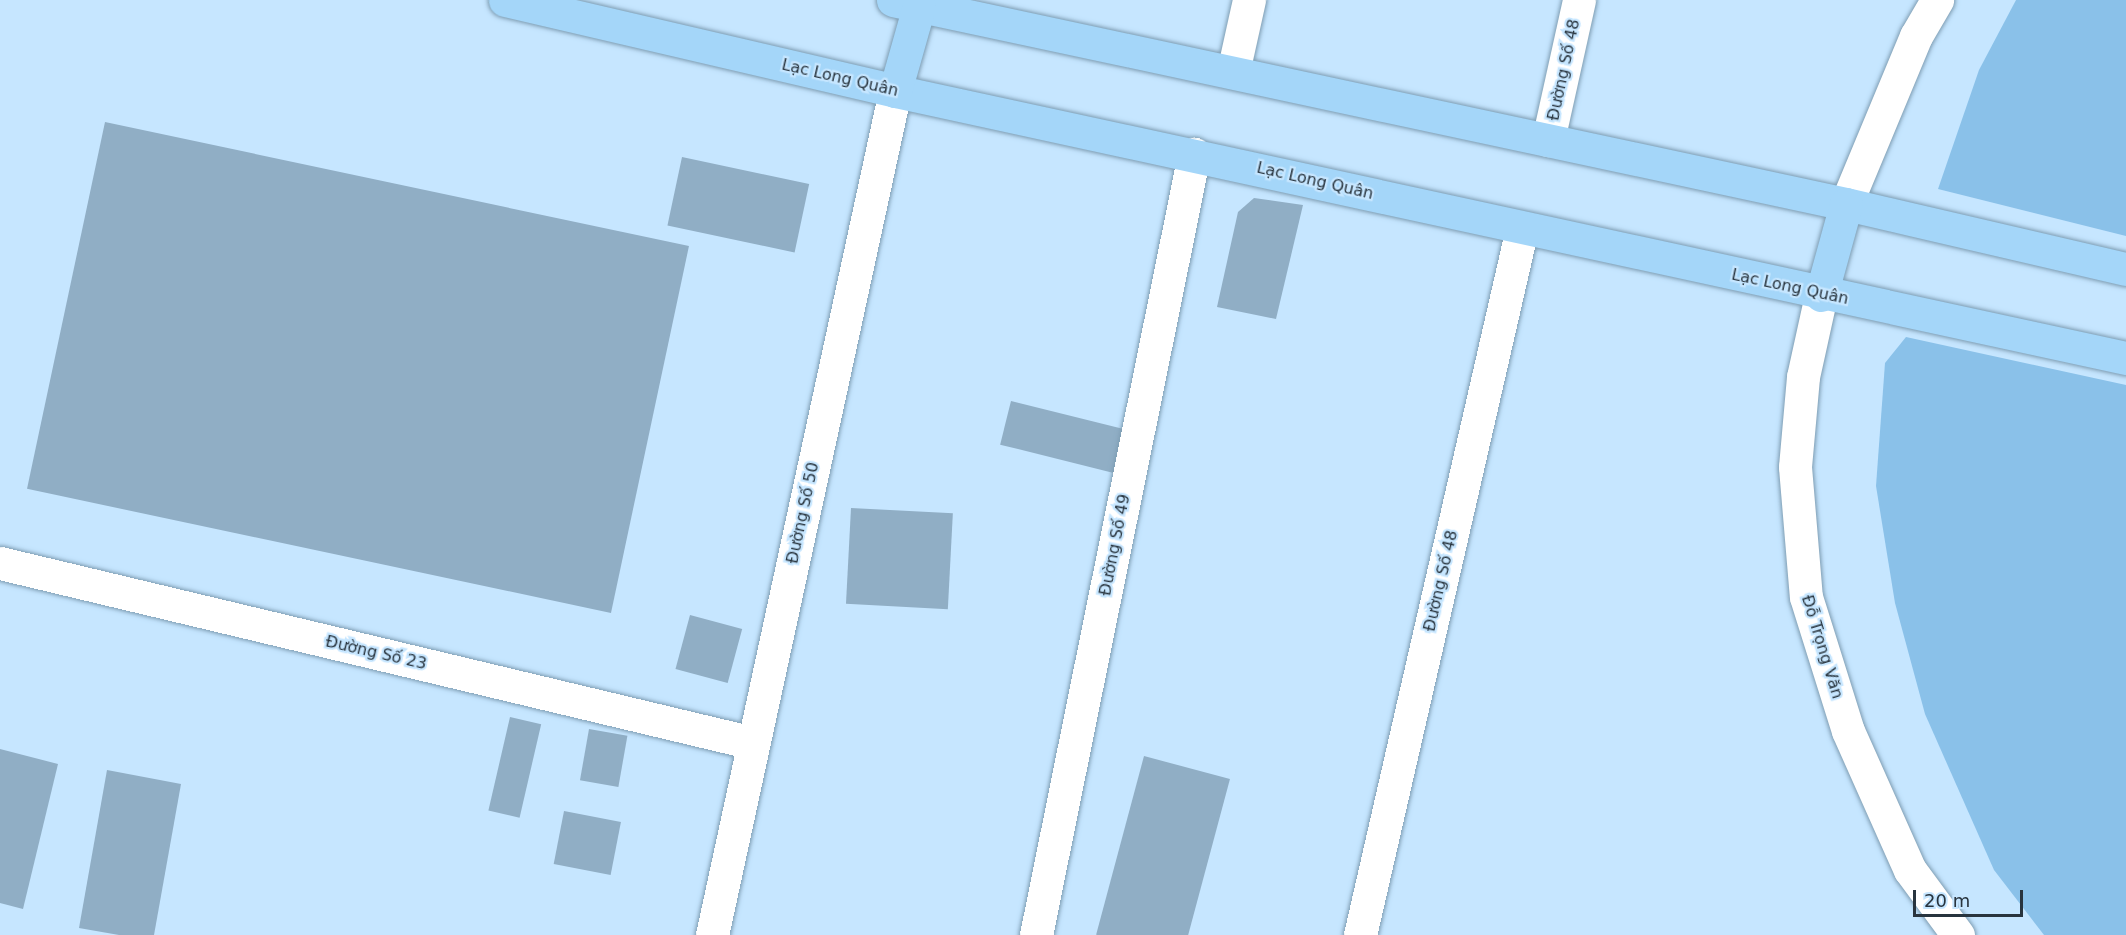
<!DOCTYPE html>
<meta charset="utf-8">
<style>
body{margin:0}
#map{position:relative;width:2126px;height:935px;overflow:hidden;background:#c6e6ff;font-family:"DejaVu Sans",sans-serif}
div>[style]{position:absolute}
.green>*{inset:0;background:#8ac1e9}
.building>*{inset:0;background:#90aec5;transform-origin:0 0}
.roads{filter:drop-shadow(0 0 2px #7e9db3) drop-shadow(0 0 2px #7e9db3)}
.minor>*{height:33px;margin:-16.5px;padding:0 16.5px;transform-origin:16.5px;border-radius:16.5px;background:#fff}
.major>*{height:33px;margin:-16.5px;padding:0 16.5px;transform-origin:16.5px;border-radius:16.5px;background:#a4d6f9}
span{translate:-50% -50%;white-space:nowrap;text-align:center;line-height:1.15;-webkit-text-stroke:4.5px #c6e6ff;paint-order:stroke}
.street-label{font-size:16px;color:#28343e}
.scale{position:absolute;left:1913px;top:890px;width:110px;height:27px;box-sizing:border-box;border:3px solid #28343e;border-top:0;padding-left:8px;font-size:18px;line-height:21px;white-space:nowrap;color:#28343e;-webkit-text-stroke:4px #c6e6ff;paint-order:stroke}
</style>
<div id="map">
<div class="green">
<div style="clip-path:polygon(2016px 0,2126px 0,2126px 236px,1938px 189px,1979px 70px)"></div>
<div style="clip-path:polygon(1906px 337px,2126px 385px,2126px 935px,2044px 935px,1994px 870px,1925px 714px,1895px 603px,1876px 486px,1885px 363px)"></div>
</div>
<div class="building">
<div style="left:105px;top:122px;width:597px;height:375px;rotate:12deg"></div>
<div style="left:682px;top:157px;width:130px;height:70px;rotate:12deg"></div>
<div style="clip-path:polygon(1254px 198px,1303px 205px,1276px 319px,1217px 307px,1238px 212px)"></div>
<div style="left:1011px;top:401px;width:117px;height:45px;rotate:14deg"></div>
<div style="left:851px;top:508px;width:102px;height:96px;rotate:3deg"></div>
<div style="left:690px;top:615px;width:54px;height:56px;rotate:15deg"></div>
<div style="left:510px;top:717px;width:32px;height:96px;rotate:13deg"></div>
<div style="left:589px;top:729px;width:39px;height:52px;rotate:10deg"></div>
<div style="clip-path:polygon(0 749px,58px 764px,23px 909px,0 903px)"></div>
<div style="left:1144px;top:756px;width:89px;height:185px;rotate:15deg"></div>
<div style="clip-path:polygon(107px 770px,181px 784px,154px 935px,119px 935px,79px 928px)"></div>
<div style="left:564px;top:811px;width:58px;height:54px;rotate:11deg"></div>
</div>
<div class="roads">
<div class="minor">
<div style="left:1233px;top:72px;width:74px;rotate:-77.5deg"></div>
<div style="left:1548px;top:140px;width:143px;rotate:-77.5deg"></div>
<div style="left:1846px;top:204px;width:182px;rotate:-67.4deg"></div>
<div style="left:1916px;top:36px;width:42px;rotate:-59.7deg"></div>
<div style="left:1821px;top:295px;width:84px;rotate:102.4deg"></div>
<div style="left:1803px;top:377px;width:90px;rotate:95.1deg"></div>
<div style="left:1795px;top:467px;width:130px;rotate:85.2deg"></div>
<div style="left:1806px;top:597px;width:140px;rotate:72.6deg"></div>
<div style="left:1848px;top:731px;width:152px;rotate:66deg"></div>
<div style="left:1910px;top:870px;width:81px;rotate:53.6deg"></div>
<div style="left:0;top:563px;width:774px;rotate:13.44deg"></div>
<div style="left:712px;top:935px;width:864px;rotate:-77.77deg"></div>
<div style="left:1036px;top:935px;width:797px;rotate:-78.56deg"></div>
<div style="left:1360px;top:935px;width:725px;rotate:-77.09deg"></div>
</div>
<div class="major">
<div style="left:505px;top:0;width:400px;rotate:13.1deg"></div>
<div style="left:895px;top:91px;width:1260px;rotate:12.24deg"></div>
<div style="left:893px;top:0;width:975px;rotate:12.08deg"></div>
<div style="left:1846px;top:204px;width:287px;rotate:13.1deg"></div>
<div style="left:895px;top:91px;width:88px;rotate:-74.2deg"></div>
<div style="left:1821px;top:295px;width:94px;rotate:-74.6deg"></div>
</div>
</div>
<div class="street-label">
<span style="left:1564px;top:70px;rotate:-78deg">Đường Số 48</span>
<span style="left:840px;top:78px;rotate:13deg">Lạc Long Quân</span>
<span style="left:1315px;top:181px;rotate:13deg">Lạc Long Quân</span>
<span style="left:1790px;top:287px;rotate:12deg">Lạc Long Quân</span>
<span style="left:803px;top:513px;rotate:-78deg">Đường Số 50</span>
<span style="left:1115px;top:545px;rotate:-79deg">Đường Số 49</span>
<span style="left:1441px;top:581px;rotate:-77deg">Đường Số 48</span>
<span style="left:1822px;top:647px;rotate:73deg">Đỗ Trọng Văn</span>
<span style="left:376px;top:653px;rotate:13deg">Đường Số 23</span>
</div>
<div class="scale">20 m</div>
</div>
